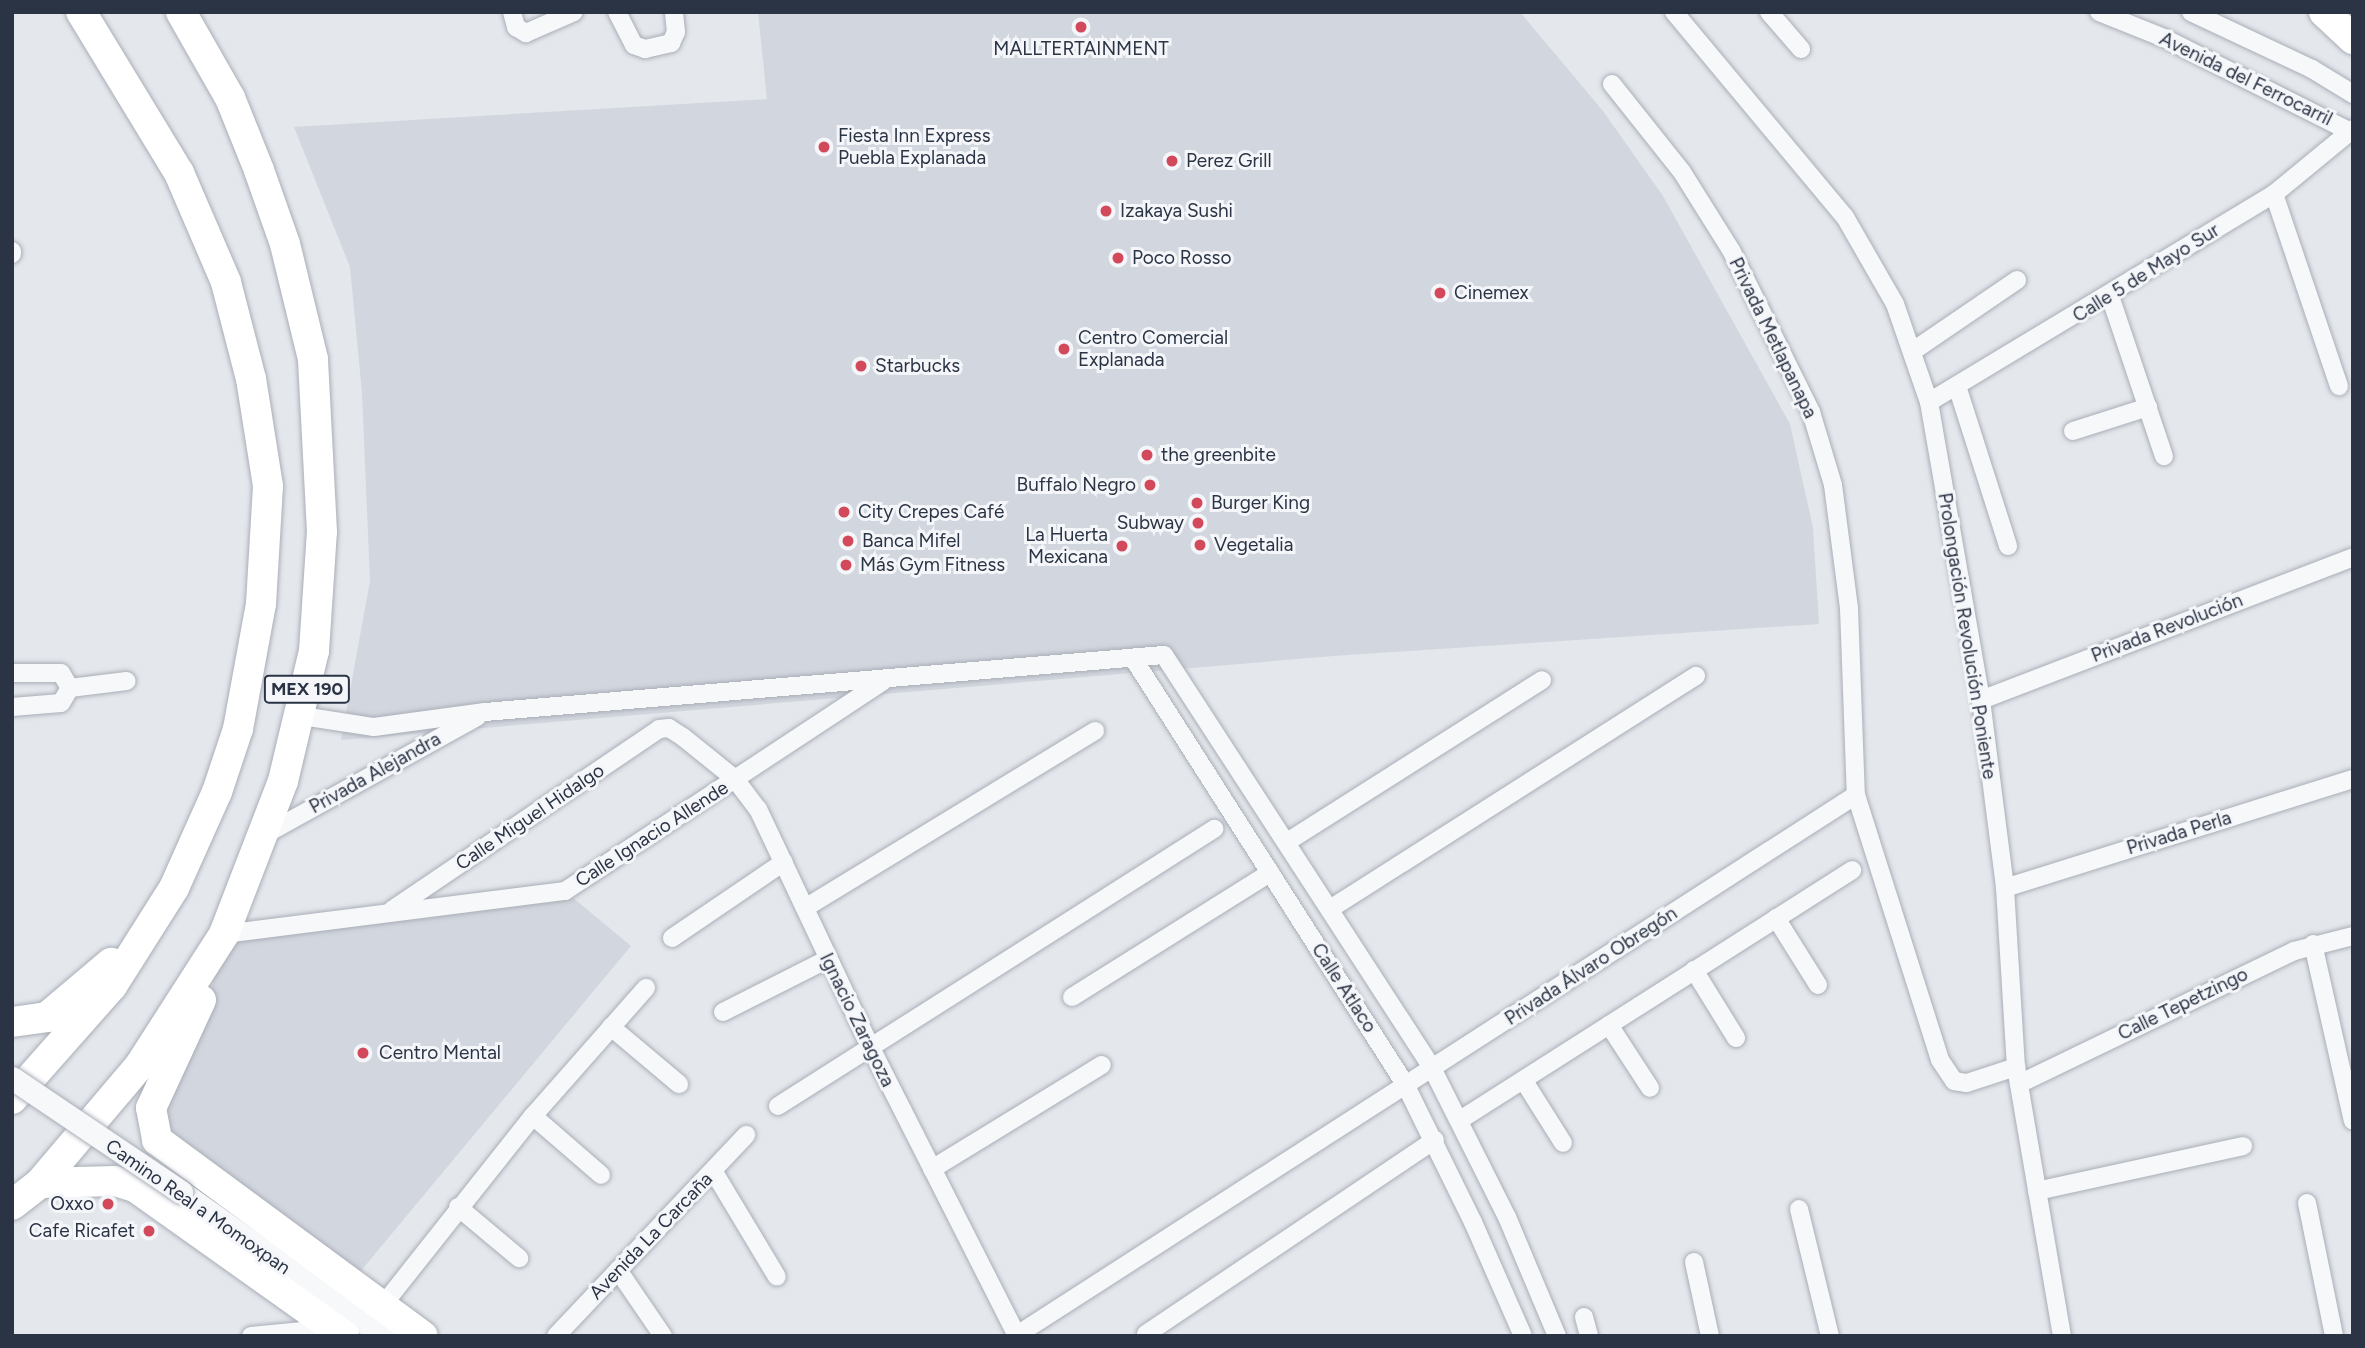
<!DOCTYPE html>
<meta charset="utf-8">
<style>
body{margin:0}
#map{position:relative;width:2365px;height:1348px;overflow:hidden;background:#e4e7ec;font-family:Figtree,sans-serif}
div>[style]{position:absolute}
.built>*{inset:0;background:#d2d6de}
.roads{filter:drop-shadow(0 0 2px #a9aeb7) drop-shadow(0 0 2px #a9aeb7)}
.minor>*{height:18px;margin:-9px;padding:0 9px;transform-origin:9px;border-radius:9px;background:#f7f8fa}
.tertiary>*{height:23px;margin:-11.5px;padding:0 11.5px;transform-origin:11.5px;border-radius:11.5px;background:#f7f8fa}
.primary>*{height:30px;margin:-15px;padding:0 15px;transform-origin:15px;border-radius:15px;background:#fff}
.trunk>*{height:30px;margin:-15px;padding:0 15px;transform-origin:15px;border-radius:15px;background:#fff}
.bridges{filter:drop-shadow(0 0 2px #a9aeb7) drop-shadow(0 0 2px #a9aeb7)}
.tertiary-bridge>*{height:23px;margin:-11.5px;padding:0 11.5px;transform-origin:11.5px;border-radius:11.5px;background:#f7f8fa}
.dots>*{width:19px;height:19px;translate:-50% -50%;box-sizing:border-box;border:4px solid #f4f6f9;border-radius:50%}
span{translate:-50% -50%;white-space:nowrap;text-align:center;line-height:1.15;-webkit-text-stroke:6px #f4f6f9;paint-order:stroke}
.shield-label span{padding:2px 5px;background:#f4f6f9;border:2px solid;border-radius:5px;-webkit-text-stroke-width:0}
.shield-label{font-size:18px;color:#2b3445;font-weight:700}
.poi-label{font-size:19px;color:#2b3445}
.left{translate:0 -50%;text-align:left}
.right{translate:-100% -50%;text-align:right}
.street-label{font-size:19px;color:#2b3445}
.frame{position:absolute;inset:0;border:14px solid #2b3445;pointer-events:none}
</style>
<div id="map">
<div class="built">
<div style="clip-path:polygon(758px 12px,1520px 12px,1603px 111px,1663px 196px,1790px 424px,1813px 528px,1819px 624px,1333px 656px,341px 740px,370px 581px,362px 393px,350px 267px,294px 127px,767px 99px)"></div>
<div style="clip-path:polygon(565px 891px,631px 946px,355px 1278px,165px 1137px,160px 1101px,208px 1006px,224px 934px)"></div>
</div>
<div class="roads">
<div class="minor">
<div style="left:512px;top:12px;width:16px;rotate:75deg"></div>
<div style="left:516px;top:27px;width:12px;rotate:31deg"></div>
<div style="left:526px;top:33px;width:52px;rotate:-23.6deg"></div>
<div style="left:617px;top:12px;width:37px;rotate:63deg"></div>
<div style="left:634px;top:45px;width:12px;rotate:20deg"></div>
<div style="left:645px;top:49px;width:27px;rotate:-13deg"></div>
<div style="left:671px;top:43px;width:12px;rotate:-66deg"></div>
<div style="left:676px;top:32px;width:20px;rotate:-96deg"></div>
<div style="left:1674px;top:12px;width:267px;rotate:50.2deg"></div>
<div style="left:1845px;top:217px;width:100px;rotate:60.1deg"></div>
<div style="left:1895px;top:304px;width:104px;rotate:70.9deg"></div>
<div style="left:1929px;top:402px;width:303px;rotate:80.1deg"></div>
<div style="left:1981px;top:700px;width:190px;rotate:82.7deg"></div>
<div style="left:2005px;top:888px;width:179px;rotate:86.5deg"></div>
<div style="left:2016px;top:1067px;width:273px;rotate:80.3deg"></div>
<div style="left:1769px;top:12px;width:49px;rotate:49.1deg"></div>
<div style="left:2099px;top:12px;width:70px;rotate:21.8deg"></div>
<div style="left:2164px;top:38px;width:212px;rotate:26.7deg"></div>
<div style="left:2191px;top:12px;width:134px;rotate:25.2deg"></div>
<div style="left:2312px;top:69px;width:48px;rotate:31.4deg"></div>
<div style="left:1612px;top:84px;width:112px;rotate:51.5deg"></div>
<div style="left:1682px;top:172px;width:92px;rotate:57.9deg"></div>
<div style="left:1731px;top:250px;width:181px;rotate:63.7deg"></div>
<div style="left:1811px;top:412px;width:76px;rotate:73.2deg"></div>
<div style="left:1833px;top:485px;width:124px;rotate:82.6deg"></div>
<div style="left:1849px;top:608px;width:187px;rotate:87.9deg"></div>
<div style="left:1856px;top:795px;width:278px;rotate:72.4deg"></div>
<div style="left:1940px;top:1060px;width:25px;rotate:56deg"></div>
<div style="left:1954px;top:1081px;width:13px;rotate:9deg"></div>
<div style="left:1967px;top:1083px;width:52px;rotate:-18.1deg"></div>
<div style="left:2274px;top:194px;width:203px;rotate:71.3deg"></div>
<div style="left:12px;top:251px;width:3px;rotate:90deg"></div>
<div style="left:2110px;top:296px;width:169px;rotate:71.4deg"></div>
<div style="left:1913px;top:351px;width:126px;rotate:-34.3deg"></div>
<div style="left:1957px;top:386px;width:168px;rotate:72.3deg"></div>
<div style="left:1929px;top:402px;width:403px;rotate:-31.1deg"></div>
<div style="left:2274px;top:194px;width:102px;rotate:-39.4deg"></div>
<div style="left:2073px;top:431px;width:79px;rotate:-17.7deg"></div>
<div style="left:1133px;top:658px;width:505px;rotate:57.44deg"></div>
<div style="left:1405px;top:1084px;width:154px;rotate:63.8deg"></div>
<div style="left:1473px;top:1222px;width:124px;rotate:66.3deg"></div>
<div style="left:12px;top:673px;width:49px"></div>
<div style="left:61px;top:673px;width:17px;rotate:59deg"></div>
<div style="left:70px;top:688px;width:57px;rotate:-7deg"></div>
<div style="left:1981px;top:700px;width:399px;rotate:-21deg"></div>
<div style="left:12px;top:707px;width:49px;rotate:-4.7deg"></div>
<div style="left:61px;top:703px;width:17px;rotate:-59deg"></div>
<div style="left:302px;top:716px;width:73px;rotate:8.7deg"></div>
<div style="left:374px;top:727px;width:112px;rotate:-7.7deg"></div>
<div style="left:485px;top:712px;width:681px;rotate:-4.8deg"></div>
<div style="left:1164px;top:655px;width:492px;rotate:57deg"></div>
<div style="left:1432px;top:1068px;width:167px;rotate:63.3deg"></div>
<div style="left:1507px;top:1217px;width:129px;rotate:67.2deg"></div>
<div style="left:266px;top:834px;width:241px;rotate:-29deg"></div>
<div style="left:1287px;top:842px;width:302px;rotate:-32.4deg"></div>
<div style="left:2005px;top:888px;width:365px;rotate:-17.4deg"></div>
<div style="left:805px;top:908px;width:340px;rotate:-31.4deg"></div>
<div style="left:1330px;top:909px;width:434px;rotate:-32.5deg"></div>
<div style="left:392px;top:910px;width:323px;rotate:-34.1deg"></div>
<div style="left:659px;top:729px;width:10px;rotate:-6deg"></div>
<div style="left:669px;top:728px;width:17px;rotate:33deg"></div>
<div style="left:683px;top:737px;width:67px;rotate:38.9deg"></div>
<div style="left:735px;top:779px;width:38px;rotate:53deg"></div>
<div style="left:758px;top:809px;width:264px;rotate:64.7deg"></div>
<div style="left:871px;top:1048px;width:323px;rotate:63.1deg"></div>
<div style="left:1776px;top:918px;width:79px;rotate:57.9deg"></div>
<div style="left:224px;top:934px;width:344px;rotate:-7.2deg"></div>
<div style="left:565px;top:891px;width:381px;rotate:-33.4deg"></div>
<div style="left:672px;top:938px;width:135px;rotate:-34.2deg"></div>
<div style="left:2313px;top:944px;width:181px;rotate:77.3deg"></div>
<div style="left:1694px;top:970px;width:80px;rotate:58.3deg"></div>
<div style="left:1072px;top:997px;width:234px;rotate:-32.1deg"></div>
<div style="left:723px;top:1012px;width:118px;rotate:-26.8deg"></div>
<div style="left:1609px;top:1025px;width:75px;rotate:56.9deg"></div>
<div style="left:611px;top:1027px;width:89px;rotate:40deg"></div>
<div style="left:1524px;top:1081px;width:73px;rotate:57.8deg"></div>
<div style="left:2019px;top:1084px;width:305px;rotate:-25.8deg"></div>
<div style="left:2294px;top:951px;width:61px;rotate:-14.3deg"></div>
<div style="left:778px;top:1106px;width:517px;rotate:-32.43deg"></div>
<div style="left:533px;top:1116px;width:90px;rotate:40.9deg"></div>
<div style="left:1460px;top:1120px;width:465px;rotate:-32.5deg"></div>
<div style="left:932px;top:1169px;width:199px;rotate:-31.5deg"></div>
<div style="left:714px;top:1172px;width:122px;rotate:59deg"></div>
<div style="left:2037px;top:1191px;width:211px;rotate:-12.3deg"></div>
<div style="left:2307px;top:1203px;width:136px;rotate:78.5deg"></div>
<div style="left:458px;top:1207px;width:80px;rotate:39.9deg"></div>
<div style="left:1799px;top:1209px;width:131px;rotate:76.3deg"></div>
<div style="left:1694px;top:1262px;width:76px;rotate:77.8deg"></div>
<div style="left:618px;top:1270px;width:80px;rotate:55.7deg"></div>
<div style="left:383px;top:1305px;width:241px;rotate:-51.6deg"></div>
<div style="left:533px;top:1116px;width:171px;rotate:-48.6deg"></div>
<div style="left:1584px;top:1317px;width:20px;rotate:75deg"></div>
<div style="left:1146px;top:1334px;width:348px;rotate:-33.9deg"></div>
<div style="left:1017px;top:1335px;width:998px;rotate:-32.77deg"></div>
<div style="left:251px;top:1336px;width:83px;rotate:-5.5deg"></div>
<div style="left:556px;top:1336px;width:277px;rotate:-46.6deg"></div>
</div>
<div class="tertiary">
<div style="left:181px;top:1192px;width:249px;rotate:35.4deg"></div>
</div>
<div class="primary">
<div style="left:2324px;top:12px;width:40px;rotate:43deg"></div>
</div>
<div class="trunk">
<div style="left:201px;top:1000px;width:119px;rotate:114.8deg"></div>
<div style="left:151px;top:1108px;width:33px;rotate:79deg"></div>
<div style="left:157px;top:1140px;width:330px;rotate:36.4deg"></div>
<div style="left:12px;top:1022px;width:35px;rotate:-8deg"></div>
<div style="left:47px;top:1017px;width:84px;rotate:-40.2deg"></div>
<div style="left:12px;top:1099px;width:151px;rotate:-48.5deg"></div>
<div style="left:112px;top:986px;width:116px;rotate:-57.7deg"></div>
<div style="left:174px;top:888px;width:105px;rotate:-65.9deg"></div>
<div style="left:217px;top:792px;width:66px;rotate:-71.6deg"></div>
<div style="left:238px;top:729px;width:127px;rotate:-79.6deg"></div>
<div style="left:261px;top:604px;width:118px;rotate:-86.6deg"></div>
<div style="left:268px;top:486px;width:108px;rotate:-99deg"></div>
<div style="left:251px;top:379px;width:100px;rotate:-104.5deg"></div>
<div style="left:226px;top:282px;width:119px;rotate:-113.3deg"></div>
<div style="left:179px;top:173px;width:188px;rotate:-121.3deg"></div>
<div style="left:40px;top:1183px;width:75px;rotate:-1.5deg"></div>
<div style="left:115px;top:1181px;width:21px;rotate:17deg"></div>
<div style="left:135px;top:1187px;width:257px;rotate:35.4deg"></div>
<div style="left:12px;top:1205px;width:36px;rotate:-38deg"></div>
<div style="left:40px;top:1183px;width:155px;rotate:-49.7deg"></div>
<div style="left:140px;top:1065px;width:156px;rotate:-57.3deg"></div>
<div style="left:224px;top:934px;width:164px;rotate:-68.9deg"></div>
<div style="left:283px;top:781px;width:134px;rotate:-76.6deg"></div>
<div style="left:314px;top:651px;width:119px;rotate:-86.2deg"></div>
<div style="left:322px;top:532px;width:173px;rotate:-93deg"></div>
<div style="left:313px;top:359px;width:118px;rotate:-103.7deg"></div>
<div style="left:285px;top:244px;width:78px;rotate:-109.4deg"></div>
<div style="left:259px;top:170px;width:78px;rotate:-111.9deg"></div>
<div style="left:230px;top:98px;width:99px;rotate:-119.7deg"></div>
</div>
</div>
<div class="bridges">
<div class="tertiary-bridge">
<div style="left:12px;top:1078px;width:204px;rotate:34deg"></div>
</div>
</div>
<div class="dots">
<div style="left:1081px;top:27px;background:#d1495b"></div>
<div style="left:824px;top:147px;background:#d1495b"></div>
<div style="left:1172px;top:161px;background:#d1495b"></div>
<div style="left:1106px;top:211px;background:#d1495b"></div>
<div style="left:1118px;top:258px;background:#d1495b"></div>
<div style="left:1440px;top:293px;background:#d1495b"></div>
<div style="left:1064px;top:349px;background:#d1495b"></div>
<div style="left:861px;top:366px;background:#d1495b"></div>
<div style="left:1147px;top:455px;background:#d1495b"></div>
<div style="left:1150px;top:485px;background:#d1495b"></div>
<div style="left:1197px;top:503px;background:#d1495b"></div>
<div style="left:844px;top:512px;background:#d1495b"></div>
<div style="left:1198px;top:523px;background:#d1495b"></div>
<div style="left:848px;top:541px;background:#d1495b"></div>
<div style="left:1200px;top:545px;background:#d1495b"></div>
<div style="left:1122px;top:546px;background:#d1495b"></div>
<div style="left:846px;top:565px;background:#d1495b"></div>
<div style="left:363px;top:1053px;background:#d1495b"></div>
<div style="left:108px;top:1204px;background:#d1495b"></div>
<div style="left:149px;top:1231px;background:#d1495b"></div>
</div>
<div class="shield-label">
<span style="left:307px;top:689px">MEX 190</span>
</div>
<div class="poi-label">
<span style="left:1081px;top:49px">MALLTERTAINMENT</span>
<span class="left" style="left:838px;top:147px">Fiesta Inn Express<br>Puebla Explanada</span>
<span class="left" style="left:1186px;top:161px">Perez Grill</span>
<span class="left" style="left:1120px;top:211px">Izakaya Sushi</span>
<span class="left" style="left:1132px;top:258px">Poco Rosso</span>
<span class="left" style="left:1454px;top:293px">Cinemex</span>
<span class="left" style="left:1078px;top:349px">Centro Comercial<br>Explanada</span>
<span class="left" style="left:875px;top:366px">Starbucks</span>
<span class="left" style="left:1161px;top:455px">the greenbite</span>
<span class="right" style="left:1136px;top:485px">Buffalo Negro</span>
<span class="left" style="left:1211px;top:503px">Burger King</span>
<span class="left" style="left:858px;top:512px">City Crepes Café</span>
<span class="right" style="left:1184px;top:523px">Subway</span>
<span class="right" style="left:1108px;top:546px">La Huerta<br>Mexicana</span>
<span class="left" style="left:862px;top:541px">Banca Mifel</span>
<span class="left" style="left:1214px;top:545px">Vegetalia</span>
<span class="left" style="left:860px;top:565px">Más Gym Fitness</span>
<span class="left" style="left:379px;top:1053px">Centro Mental</span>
<span class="right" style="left:94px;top:1204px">Oxxo</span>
<span class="right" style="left:135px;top:1231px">Cafe Ricafet</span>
</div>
<div class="street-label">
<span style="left:2246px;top:79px;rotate:26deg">Avenida del Ferrocarril</span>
<span style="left:2146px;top:273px;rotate:-32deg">Calle 5 de Mayo Sur</span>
<span style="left:1773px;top:338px;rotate:64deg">Privada Metlapanapa</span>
<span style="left:2167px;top:628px;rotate:-21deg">Privada Revolución</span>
<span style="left:1967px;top:636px;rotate:81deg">Prolongación Revolución Poniente</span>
<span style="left:375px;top:773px;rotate:-29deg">Privada Alejandra</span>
<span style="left:530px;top:817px;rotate:-34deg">Calle Miguel Hidalgo</span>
<span style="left:2179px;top:833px;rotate:-17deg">Privada Perla</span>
<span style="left:652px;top:834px;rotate:-33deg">Calle Ignacio Allende</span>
<span style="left:1591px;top:966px;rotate:-33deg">Privada Álvaro Obregón</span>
<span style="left:1344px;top:988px;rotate:57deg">Calle Atlaco</span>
<span style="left:2183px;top:1004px;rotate:-26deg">Calle Tepetzingo</span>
<span style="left:857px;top:1020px;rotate:64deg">Ignacio Zaragoza</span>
<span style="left:198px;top:1207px;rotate:35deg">Camino Real a Momoxpan</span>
<span style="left:651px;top:1236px;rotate:-46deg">Avenida La Carcaña</span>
</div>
<div class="frame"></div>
</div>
